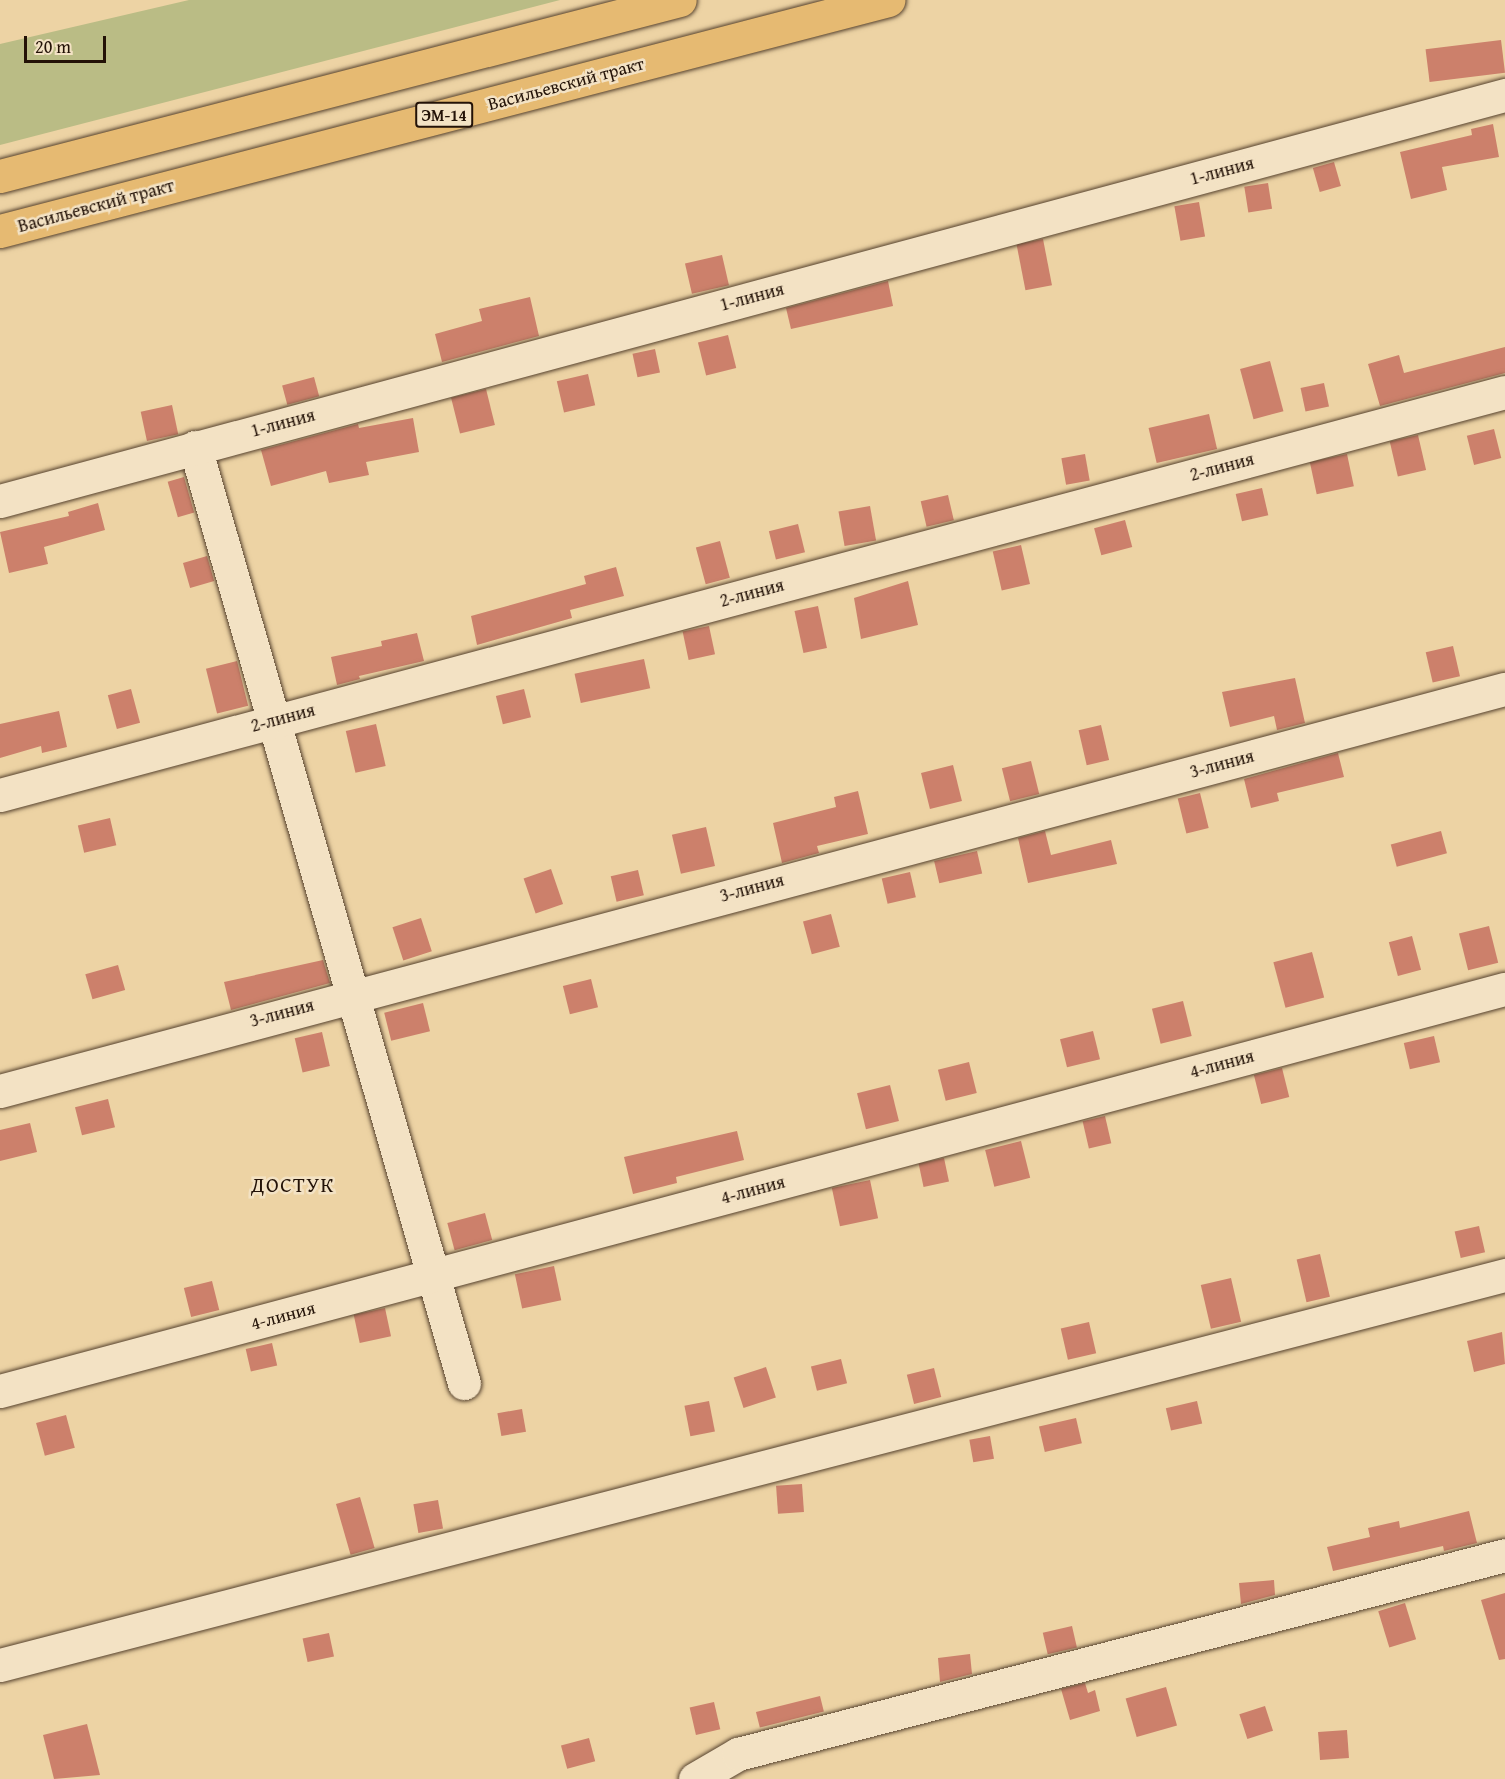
<!DOCTYPE html>
<meta charset="utf-8">
<style>
body{margin:0}
#map{position:relative;width:1505px;height:1779px;overflow:hidden;background:#edd3a4;font-family:"Gentium Book Plus",serif}
div>[style]{position:absolute}
.green>*{inset:0;background:#babc85}
.building>*{inset:0;background:#cc806b;transform-origin:0 0}
.roads{filter:drop-shadow(0 0 2px #56422e) drop-shadow(0 0 2px #56422e)}
.minor>*{height:33px;margin:-16.5px;padding:0 16.5px;transform-origin:16.5px;border-radius:16.5px;background:#f3e2c4}
.major>*{height:33px;margin:-16.5px;padding:0 16.5px;transform-origin:16.5px;border-radius:16.5px;background:#e6ba72}
span{translate:-50% -50%;white-space:nowrap;text-align:center;line-height:1.15;-webkit-text-stroke:5px #f3e2c4;paint-order:stroke}
.shield-label span{padding:2px 4px;background:#f3e2c4;border:2px solid;border-radius:4px;-webkit-text-stroke-width:0}
.shield-label{font-size:16px;color:#231207;font-weight:700}
.street-label{font-size:18px;color:#231207}
.quarter-label{font-size:21px;color:#231207;letter-spacing:1.5px}
.scale{position:absolute;left:24px;top:36px;width:82px;height:27px;box-sizing:border-box;border:3px solid #231207;border-top:0;padding-left:8px;font-size:18px;line-height:21px;white-space:nowrap;color:#231207;-webkit-text-stroke:4px #f3e2c4;paint-order:stroke}
</style>
<div id="map">
<div class="green">
<div style="clip-path:polygon(189px 0,560px 0,0 145px,0 44px)"></div>
</div>
<div class="building">
<div style="left:1501px;top:40px;width:33px;height:76px;rotate:83deg"></div>
<div style="clip-path:polygon(1493px 124px,1499px 157px,1442px 167px,1447px 190px,1411px 199px,1400px 152px,1472px 135px,1471px 129px)"></div>
<div style="left:1334px;top:162px;width:25px;height:22px;rotate:74deg"></div>
<div style="left:1268px;top:183px;width:26px;height:24px;rotate:81deg"></div>
<div style="left:1199px;top:202px;width:35px;height:25px;rotate:80deg"></div>
<div style="left:1043px;top:239px;width:47px;height:27px;rotate:79deg"></div>
<div style="left:722px;top:255px;width:31px;height:38px;rotate:77deg"></div>
<div style="clip-path:polygon(888px 281px,893px 306px,791px 329px,786px 308px)"></div>
<div style="clip-path:polygon(530px 297px,539px 336px,442px 362px,435px 334px,482px 321px,479px 309px)"></div>
<div style="left:728px;top:335px;width:34px;height:31px;rotate:76deg"></div>
<div style="clip-path:polygon(1505px 347px,1505px 373px,1380px 406px,1368px 364px,1399px 355px,1404px 373px)"></div>
<div style="left:655px;top:349px;width:24px;height:23px;rotate:78deg"></div>
<div style="left:1270px;top:361px;width:52px;height:31px;rotate:75deg"></div>
<div style="left:588px;top:374px;width:32px;height:32px;rotate:77deg"></div>
<div style="left:314px;top:377px;width:20px;height:33px;rotate:75deg"></div>
<div style="left:1324px;top:383px;width:24px;height:24px;rotate:78deg"></div>
<div style="left:486px;top:389px;width:37px;height:36px;rotate:76deg"></div>
<div style="left:172px;top:405px;width:30px;height:32px;rotate:78deg"></div>
<div style="left:1209px;top:414px;width:36px;height:62px;rotate:77deg"></div>
<div style="clip-path:polygon(413px 418px,419px 452px,366px 462px,369px 475px,329px 483px,326px 471px,271px 486px,261px 450px,358px 424px,359px 428px)"></div>
<div style="left:1494px;top:429px;width:30px;height:28px;rotate:76deg"></div>
<div style="left:1418px;top:435px;width:36px;height:29px;rotate:77deg"></div>
<div style="left:1085px;top:454px;width:27px;height:24px;rotate:80deg"></div>
<div style="left:1347px;top:454px;width:33px;height:38px;rotate:78deg"></div>
<div style="left:184px;top:477px;width:37px;height:17px;rotate:74deg"></div>
<div style="left:1262px;top:488px;width:28px;height:27px;rotate:77deg"></div>
<div style="left:948px;top:495px;width:26px;height:28px;rotate:77deg"></div>
<div style="clip-path:polygon(98px 503px,105px 530px,44px 547px,48px 564px,9px 573px,0 532px,69px 516px,68px 512px)"></div>
<div style="left:870px;top:506px;width:35px;height:32px;rotate:80deg"></div>
<div style="left:1125px;top:520px;width:28px;height:32px;rotate:75deg"></div>
<div style="left:798px;top:524px;width:29px;height:30px;rotate:76deg"></div>
<div style="left:720px;top:541px;width:38px;height:25px;rotate:75deg"></div>
<div style="left:1021px;top:545px;width:40px;height:29px;rotate:77deg"></div>
<div style="left:207px;top:556px;width:26px;height:25px;rotate:74deg"></div>
<div style="clip-path:polygon(616px 567px,624px 596px,570px 610px,572px 618px,477px 645px,471px 616px,586px 584px,584px 576px)"></div>
<div style="clip-path:polygon(908px 581px,918px 625px,861px 639px,854px 598px)"></div>
<div style="left:818px;top:606px;width:43px;height:24px;rotate:78deg"></div>
<div style="left:709px;top:626px;width:29px;height:27px;rotate:78deg"></div>
<div style="clip-path:polygon(417px 633px,424px 661px,359px 676px,360px 679px,337px 685px,331px 657px,382px 646px,381px 641px)"></div>
<div style="left:1453px;top:646px;width:31px;height:28px;rotate:77deg"></div>
<div style="left:644px;top:659px;width:30px;height:71px;rotate:78deg"></div>
<div style="left:237px;top:661px;width:46px;height:32px;rotate:76deg"></div>
<div style="clip-path:polygon(1295px 678px,1305px 723px,1277px 730px,1274px 716px,1230px 727px,1222px 692px)"></div>
<div style="left:131px;top:689px;width:35px;height:24px;rotate:75deg"></div>
<div style="left:524px;top:689px;width:29px;height:29px;rotate:76deg"></div>
<div style="clip-path:polygon(59px 711px,67px 747px,42px 753px,41px 746px,0 758px,0 724px)"></div>
<div style="left:376px;top:724px;width:43px;height:31px;rotate:77deg"></div>
<div style="left:1101px;top:725px;width:36px;height:23px;rotate:77deg"></div>
<div style="clip-path:polygon(1338px 753px,1344px 777px,1277px 793px,1279px 801px,1251px 808px,1244px 779px)"></div>
<div style="left:1031px;top:761px;width:34px;height:30px;rotate:76deg"></div>
<div style="left:953px;top:765px;width:37px;height:33px;rotate:76deg"></div>
<div style="clip-path:polygon(858px 791px,868px 834px,817px 846px,819px 853px,782px 863px,773px 823px,836px 807px,834px 797px)"></div>
<div style="left:1200px;top:793px;width:36px;height:23px;rotate:76deg"></div>
<div style="left:110px;top:818px;width:28px;height:33px;rotate:77deg"></div>
<div style="left:706px;top:827px;width:40px;height:35px;rotate:77deg"></div>
<div style="clip-path:polygon(1045px 831px,1051px 855px,1111px 840px,1117px 864px,1028px 883px,1018px 838px)"></div>
<div style="left:1441px;top:831px;width:23px;height:52px;rotate:75deg"></div>
<div style="left:977px;top:851px;width:23px;height:44px;rotate:77deg"></div>
<div style="left:551px;top:869px;width:37px;height:29px;rotate:71deg"></div>
<div style="left:638px;top:870px;width:26px;height:28px;rotate:77deg"></div>
<div style="left:910px;top:872px;width:26px;height:29px;rotate:77deg"></div>
<div style="left:831px;top:914px;width:34px;height:29px;rotate:75deg"></div>
<div style="left:421px;top:918px;width:35px;height:30px;rotate:72deg"></div>
<div style="left:1489px;top:926px;width:38px;height:31px;rotate:76deg"></div>
<div style="left:1412px;top:936px;width:35px;height:24px;rotate:75deg"></div>
<div style="left:1312px;top:952px;width:47px;height:40px;rotate:75deg"></div>
<div style="clip-path:polygon(323px 960px,330px 983px,231px 1010px,224px 982px)"></div>
<div style="left:118px;top:965px;width:26px;height:34px;rotate:74deg"></div>
<div style="left:591px;top:979px;width:29px;height:29px;rotate:76deg"></div>
<div style="left:1183px;top:1001px;width:36px;height:32px;rotate:76deg"></div>
<div style="left:423px;top:1003px;width:29px;height:40px;rotate:76deg"></div>
<div style="left:1093px;top:1031px;width:29px;height:34px;rotate:76deg"></div>
<div style="left:322px;top:1032px;width:35px;height:28px;rotate:77deg"></div>
<div style="left:1434px;top:1036px;width:27px;height:31px;rotate:77deg"></div>
<div style="left:969px;top:1062px;width:32px;height:32px;rotate:76deg"></div>
<div style="left:1282px;top:1068px;width:30px;height:29px;rotate:76deg"></div>
<div style="left:890px;top:1085px;width:37px;height:34px;rotate:76deg"></div>
<div style="left:108px;top:1099px;width:29px;height:34px;rotate:76deg"></div>
<div style="left:1105px;top:1116px;width:28px;height:23px;rotate:77deg"></div>
<div style="clip-path:polygon(30px 1123px,37px 1152px,0 1161px,0 1130px)"></div>
<div style="clip-path:polygon(737px 1131px,744px 1160px,676px 1177px,677px 1183px,633px 1194px,624px 1157px)"></div>
<div style="left:1021px;top:1141px;width:38px;height:37px;rotate:76deg"></div>
<div style="left:944px;top:1158px;width:24px;height:26px;rotate:78deg"></div>
<div style="left:870px;top:1180px;width:39px;height:39px;rotate:78deg"></div>
<div style="left:485px;top:1213px;width:28px;height:39px;rotate:75deg"></div>
<div style="left:1479px;top:1226px;width:27px;height:25px;rotate:77deg"></div>
<div style="left:1320px;top:1254px;width:44px;height:24px;rotate:77deg"></div>
<div style="left:554px;top:1266px;width:35px;height:40px;rotate:78deg"></div>
<div style="left:1231px;top:1278px;width:45px;height:31px;rotate:77deg"></div>
<div style="left:212px;top:1281px;width:30px;height:29px;rotate:76deg"></div>
<div style="left:385px;top:1308px;width:29px;height:32px;rotate:78deg"></div>
<div style="left:1089px;top:1322px;width:32px;height:29px;rotate:77deg"></div>
<div style="clip-path:polygon(1502px 1332px,1505px 1364px,1474px 1372px,1467px 1341px)"></div>
<div style="left:272px;top:1343px;width:23px;height:27px;rotate:77deg"></div>
<div style="left:841px;top:1359px;width:25px;height:31px;rotate:76deg"></div>
<div style="left:766px;top:1367px;width:32px;height:34px;rotate:72deg"></div>
<div style="left:934px;top:1368px;width:30px;height:28px;rotate:76deg"></div>
<div style="left:709px;top:1401px;width:31px;height:25px;rotate:79deg"></div>
<div style="left:1197px;top:1401px;width:23px;height:32px;rotate:77deg"></div>
<div style="left:522px;top:1409px;width:23px;height:25px;rotate:80deg"></div>
<div style="left:66px;top:1415px;width:34px;height:31px;rotate:75deg"></div>
<div style="left:1076px;top:1418px;width:26px;height:38px;rotate:77deg"></div>
<div style="left:990px;top:1436px;width:23px;height:21px;rotate:80deg"></div>
<div style="left:802px;top:1484px;width:28px;height:26px;rotate:86deg"></div>
<div style="left:360px;top:1497px;width:53px;height:25px;rotate:74deg"></div>
<div style="left:438px;top:1500px;width:29px;height:25px;rotate:80deg"></div>
<div style="clip-path:polygon(1469px 1511px,1477px 1543px,1444px 1551px,1443px 1546px,1333px 1571px,1327px 1547px,1370px 1537px,1368px 1528px,1399px 1521px,1400px 1528px)"></div>
<div style="clip-path:polygon(1274px 1580px,1275px 1595px,1241px 1604px,1239px 1583px)"></div>
<div style="clip-path:polygon(1505px 1593px,1505px 1659px,1499px 1660px,1481px 1600px)"></div>
<div style="left:1405px;top:1603px;width:38px;height:28px;rotate:73deg"></div>
<div style="left:1072px;top:1626px;width:22px;height:30px;rotate:77deg"></div>
<div style="left:329px;top:1633px;width:24px;height:27px;rotate:78deg"></div>
<div style="clip-path:polygon(970px 1654px,972px 1674px,940px 1682px,938px 1658px)"></div>
<div style="clip-path:polygon(1085px 1683px,1088px 1693px,1095px 1690px,1100px 1711px,1070px 1720px,1061px 1689px)"></div>
<div style="left:1166px;top:1687px;width:40px;height:42px;rotate:74deg"></div>
<div style="left:820px;top:1696px;width:16px;height:66px;rotate:76deg"></div>
<div style="left:714px;top:1702px;width:28px;height:25px;rotate:77deg"></div>
<div style="left:1265px;top:1706px;width:26px;height:27px;rotate:72deg"></div>
<div style="clip-path:polygon(87px 1724px,100px 1775px,54px 1779px,43px 1735px)"></div>
<div style="left:1347px;top:1730px;width:28px;height:29px;rotate:86deg"></div>
<div style="left:589px;top:1738px;width:24px;height:29px;rotate:75deg"></div>
</div>
<div class="roads">
<div class="minor">
<div style="left:195px;top:447px;width:974px;rotate:73.97deg"></div>
<div style="left:0;top:501px;width:1559px;rotate:-15.1deg"></div>
<div style="left:0;top:795px;width:1558px;rotate:-14.99deg"></div>
<div style="left:0;top:1091px;width:1558px;rotate:-14.96deg"></div>
<div style="left:0;top:1391px;width:1558px;rotate:-14.96deg"></div>
<div style="left:0;top:1665px;width:1555px;rotate:-14.53deg"></div>
<div style="left:695px;top:1779px;width:50px;rotate:-30.2deg"></div>
<div style="left:738px;top:1754px;width:792px;rotate:-14.54deg"></div>
</div>
<div class="major">
<div style="left:0;top:176px;width:702px;rotate:-14.51deg"></div>
<div style="left:0;top:231px;width:918px;rotate:-14.58deg"></div>
</div>
</div>
<div class="shield-label">
<span style="left:444px;top:115px">ЭМ-14</span>
</div>
<div class="street-label">
<span style="left:566px;top:84px;rotate:-15deg">Васильевский тракт</span>
<span style="left:1222px;top:171px;rotate:-15deg">1-линия</span>
<span style="left:96px;top:206px;rotate:-15deg">Васильевский тракт</span>
<span style="left:752px;top:297px;rotate:-15deg">1-линия</span>
<span style="left:283px;top:423px;rotate:-15deg">1-линия</span>
<span style="left:1222px;top:467px;rotate:-15deg">2-линия</span>
<span style="left:752px;top:593px;rotate:-15deg">2-линия</span>
<span style="left:283px;top:718px;rotate:-15deg">2-линия</span>
<span style="left:1222px;top:764px;rotate:-15deg">3-линия</span>
<span style="left:752px;top:888px;rotate:-15deg">3-линия</span>
<span style="left:282px;top:1013px;rotate:-15deg">3-линия</span>
<span style="left:1222px;top:1064px;rotate:-15deg">4-линия</span>
<span style="left:753px;top:1190px;rotate:-15deg">4-линия</span>
<span style="left:283px;top:1316px;rotate:-15deg">4-линия</span>
</div>
<div class="quarter-label">
<span style="left:293px;top:1185px">ДОСТУК</span>
</div>
<div class="scale">20 m</div>
</div>
